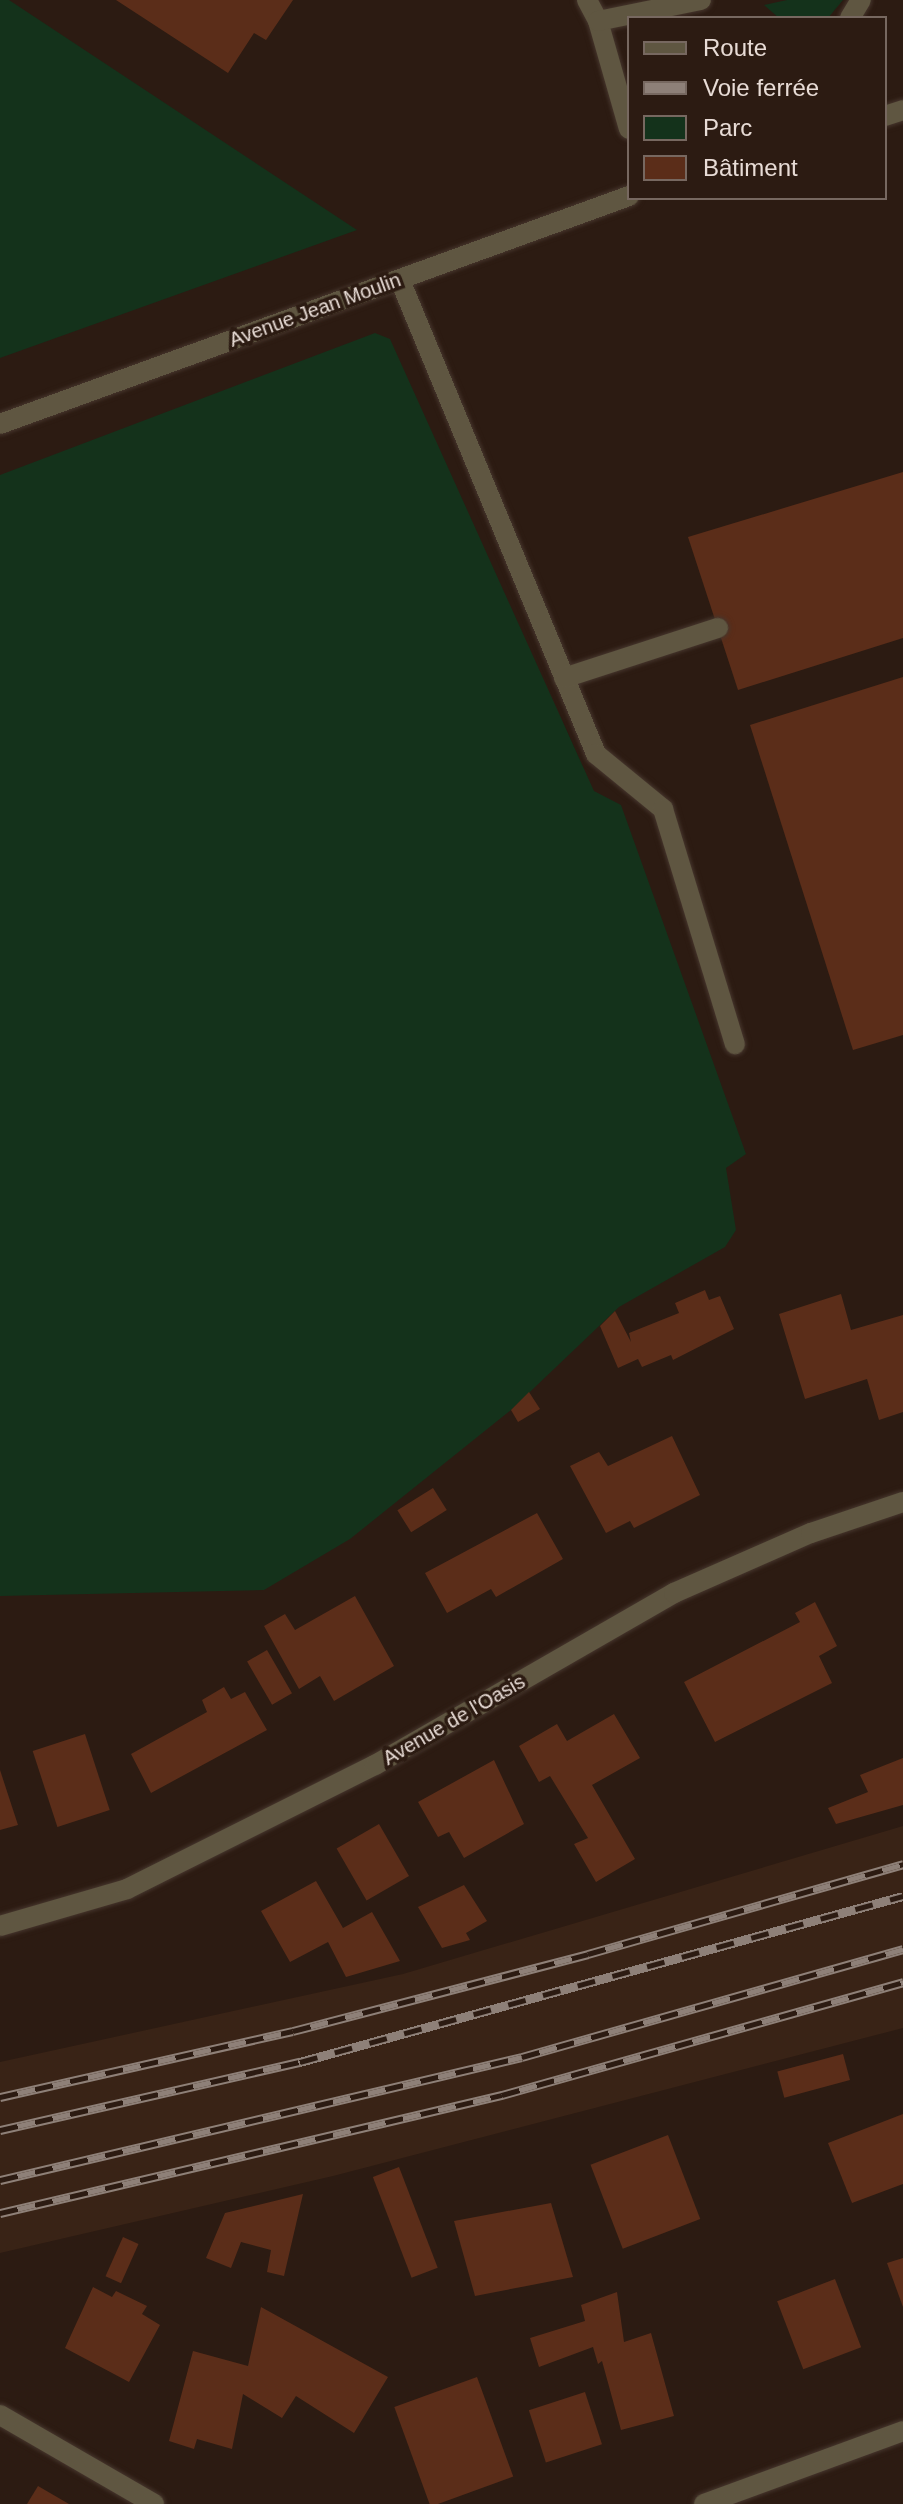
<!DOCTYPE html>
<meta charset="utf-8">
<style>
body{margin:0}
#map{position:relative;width:903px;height:2504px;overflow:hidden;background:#2c1b12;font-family:Helvetica,sans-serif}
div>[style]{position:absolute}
.built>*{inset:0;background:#392316}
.green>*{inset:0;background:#14321b}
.building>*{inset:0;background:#5b2d19;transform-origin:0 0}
.roads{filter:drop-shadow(0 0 2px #46362d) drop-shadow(0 0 2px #46362d)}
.lane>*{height:20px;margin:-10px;padding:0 10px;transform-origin:10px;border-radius:10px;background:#5f5641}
.street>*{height:20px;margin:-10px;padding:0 10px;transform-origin:10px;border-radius:10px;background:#5f5641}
.rail>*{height:9px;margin-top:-4.5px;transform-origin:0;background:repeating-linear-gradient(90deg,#2c1b12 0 18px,#8e8078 0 36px);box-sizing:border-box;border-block:2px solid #8e8078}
span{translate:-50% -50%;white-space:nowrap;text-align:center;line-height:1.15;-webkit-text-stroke:7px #2c1b12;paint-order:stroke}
.street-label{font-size:20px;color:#e8dcd6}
.legend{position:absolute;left:627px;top:16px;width:260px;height:184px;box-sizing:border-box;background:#2c1b12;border:2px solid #776860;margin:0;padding:10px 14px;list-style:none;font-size:24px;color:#e8dcd6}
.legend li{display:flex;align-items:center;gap:16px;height:40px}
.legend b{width:40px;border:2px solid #776860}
</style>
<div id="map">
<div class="built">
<div style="clip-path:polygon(903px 1826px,903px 2028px,333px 2176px,0 2253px,0 2062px,403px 1974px)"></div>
</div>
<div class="green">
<div style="clip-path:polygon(0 0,9px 0,357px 230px,0 358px)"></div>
<div style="clip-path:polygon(787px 0,843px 0,828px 18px,779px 18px,764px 5px)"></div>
<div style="clip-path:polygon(375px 333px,390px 339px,594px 791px,621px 805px,746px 1154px,726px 1168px,736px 1230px,725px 1247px,619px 1307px,511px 1410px,350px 1539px,264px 1590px,0 1596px,0 475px)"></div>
</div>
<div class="building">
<div style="clip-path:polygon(116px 0,293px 0,266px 40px,254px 33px,228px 73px)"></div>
<div style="clip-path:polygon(903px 472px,903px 638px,738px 690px,688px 537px)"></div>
<div style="clip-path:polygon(903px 677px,903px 1035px,853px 1050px,750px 725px)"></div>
<div style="clip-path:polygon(705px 1290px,709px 1300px,720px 1296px,734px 1329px,673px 1360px,671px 1355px,642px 1367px,638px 1359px,618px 1368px,600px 1326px,615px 1311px,631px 1342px,629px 1333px,679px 1313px,675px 1303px)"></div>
<div style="clip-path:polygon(841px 1294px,851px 1330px,903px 1315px,903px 1412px,879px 1420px,867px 1379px,805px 1399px,779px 1314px)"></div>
<div style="clip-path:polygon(529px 1392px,540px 1409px,518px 1422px,511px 1410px)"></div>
<div style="clip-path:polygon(672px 1436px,700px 1495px,634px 1528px,630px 1521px,606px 1533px,570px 1466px,599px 1452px,608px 1466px)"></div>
<div style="left:433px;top:1488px;width:26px;height:42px;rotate:58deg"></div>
<div style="clip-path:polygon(537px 1513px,563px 1559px,496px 1597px,491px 1589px,447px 1613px,425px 1573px)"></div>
<div style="clip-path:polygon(355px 1596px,394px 1666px,334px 1701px,320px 1676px,299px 1689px,264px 1626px,285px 1614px,295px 1630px)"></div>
<div style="clip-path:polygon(815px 1602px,837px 1646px,819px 1656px,832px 1683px,715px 1742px,684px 1682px,800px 1622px,795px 1613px)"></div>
<div style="left:267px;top:1650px;width:50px;height:23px;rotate:60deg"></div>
<div style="clip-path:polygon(224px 1687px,231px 1699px,245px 1692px,267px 1730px,151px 1793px,131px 1754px,207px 1712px,202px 1700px)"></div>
<div style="clip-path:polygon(614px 1714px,640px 1758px,592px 1785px,635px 1859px,596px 1882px,574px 1844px,588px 1838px,550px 1776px,539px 1782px,519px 1746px,557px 1724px,567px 1741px)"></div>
<div style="left:85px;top:1734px;width:80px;height:55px;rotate:72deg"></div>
<div style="clip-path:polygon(903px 1758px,903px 1805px,836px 1824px,828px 1808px,868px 1792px,860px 1775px)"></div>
<div style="clip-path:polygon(494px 1760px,524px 1824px,464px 1858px,449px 1832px,438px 1837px,418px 1802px)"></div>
<div style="clip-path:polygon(0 1770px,18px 1825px,0 1830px)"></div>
<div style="left:379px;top:1824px;width:60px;height:49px;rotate:60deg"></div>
<div style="clip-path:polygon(316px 1881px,343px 1928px,372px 1912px,400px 1961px,346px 1977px,328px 1942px,290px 1962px,261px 1911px)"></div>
<div style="clip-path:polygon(464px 1885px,487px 1921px,466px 1933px,470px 1940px,442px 1948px,418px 1907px)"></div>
<div style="left:843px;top:2054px;width:27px;height:68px;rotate:75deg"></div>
<div style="clip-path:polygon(903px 2114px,903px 2184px,852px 2203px,828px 2143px)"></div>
<div style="left:668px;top:2135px;width:90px;height:83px;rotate:69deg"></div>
<div style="left:399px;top:2167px;width:108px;height:28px;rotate:69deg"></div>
<div style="clip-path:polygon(303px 2194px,284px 2276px,267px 2272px,271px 2250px,241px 2242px,231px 2268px,206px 2258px,225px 2213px)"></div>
<div style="clip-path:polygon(551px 2203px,573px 2277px,475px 2296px,454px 2221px)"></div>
<div style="left:123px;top:2237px;width:17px;height:43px;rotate:24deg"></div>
<div style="clip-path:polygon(903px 2258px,903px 2307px,887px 2263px)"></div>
<div style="left:835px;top:2279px;width:73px;height:62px;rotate:69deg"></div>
<div style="clip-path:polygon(93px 2287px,112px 2297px,116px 2291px,147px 2306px,142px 2314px,160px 2325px,129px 2382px,65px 2348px)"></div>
<div style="clip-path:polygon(617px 2292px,624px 2342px,651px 2333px,674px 2416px,621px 2430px,602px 2361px,598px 2364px,593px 2347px,539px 2367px,530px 2338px,585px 2321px,581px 2305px)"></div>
<div style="clip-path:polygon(261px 2307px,388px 2377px,354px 2433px,296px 2396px,282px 2418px,243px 2394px,232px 2449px,197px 2439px,194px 2449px,169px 2441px,193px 2351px,248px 2366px)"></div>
<div style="left:477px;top:2377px;width:106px;height:88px;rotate:70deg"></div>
<div style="left:585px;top:2392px;width:55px;height:59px;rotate:72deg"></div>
<div style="clip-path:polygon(38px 2486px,69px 2504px,27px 2504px)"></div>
</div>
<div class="roads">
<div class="lane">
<div style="left:400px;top:280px;width:513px;rotate:67.53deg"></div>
<div style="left:596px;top:754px;width:87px;rotate:39.4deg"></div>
<div style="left:663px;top:809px;width:246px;rotate:73deg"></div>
<div style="left:564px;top:678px;width:162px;rotate:-18deg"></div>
</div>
<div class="street">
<div style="left:587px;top:0;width:24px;rotate:62deg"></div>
<div style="left:598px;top:21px;width:112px;rotate:74deg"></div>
<div style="left:850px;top:18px;width:21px;rotate:-59deg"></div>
<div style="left:598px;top:21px;width:105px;rotate:-11.5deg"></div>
<div style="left:885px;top:116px;width:19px;rotate:-18deg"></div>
<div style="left:0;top:424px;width:669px;rotate:-19.92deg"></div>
<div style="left:0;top:1926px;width:132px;rotate:-16.2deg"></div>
<div style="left:127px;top:1889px;width:277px;rotate:-26.6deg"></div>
<div style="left:375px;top:1765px;width:345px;rotate:-29.9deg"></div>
<div style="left:674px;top:1593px;width:150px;rotate:-23.7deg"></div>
<div style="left:811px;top:1533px;width:97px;rotate:-18.6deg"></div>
<div style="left:0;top:2415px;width:178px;rotate:30deg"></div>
<div style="left:704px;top:2504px;width:212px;rotate:-20.1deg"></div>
</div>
</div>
<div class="rail">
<div style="left:0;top:2097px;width:300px;rotate:-12.7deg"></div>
<div style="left:293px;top:2031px;width:305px;rotate:-14.6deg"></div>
<div style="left:588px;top:1954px;width:328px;rotate:-15.9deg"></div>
<div style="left:0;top:2130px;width:308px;rotate:-12.8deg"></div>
<div style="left:300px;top:2062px;width:625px;rotate:-15.39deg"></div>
<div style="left:0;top:2180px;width:536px;rotate:-13.26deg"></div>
<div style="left:522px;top:2057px;width:396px;rotate:-15.8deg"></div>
<div style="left:0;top:2213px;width:516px;rotate:-13.23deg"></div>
<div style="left:502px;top:2095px;width:417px;rotate:-15.7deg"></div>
</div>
<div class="street-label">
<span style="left:315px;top:310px;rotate:-20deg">Avenue Jean Moulin</span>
<span style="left:454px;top:1720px;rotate:-30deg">Avenue de l'Oasis</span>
</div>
<ul class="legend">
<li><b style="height:10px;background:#5f5641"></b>Route</li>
<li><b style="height:10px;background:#8e8078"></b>Voie ferrée</li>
<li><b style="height:22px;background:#14321b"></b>Parc</li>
<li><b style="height:22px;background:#5b2d19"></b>Bâtiment</li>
</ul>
</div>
